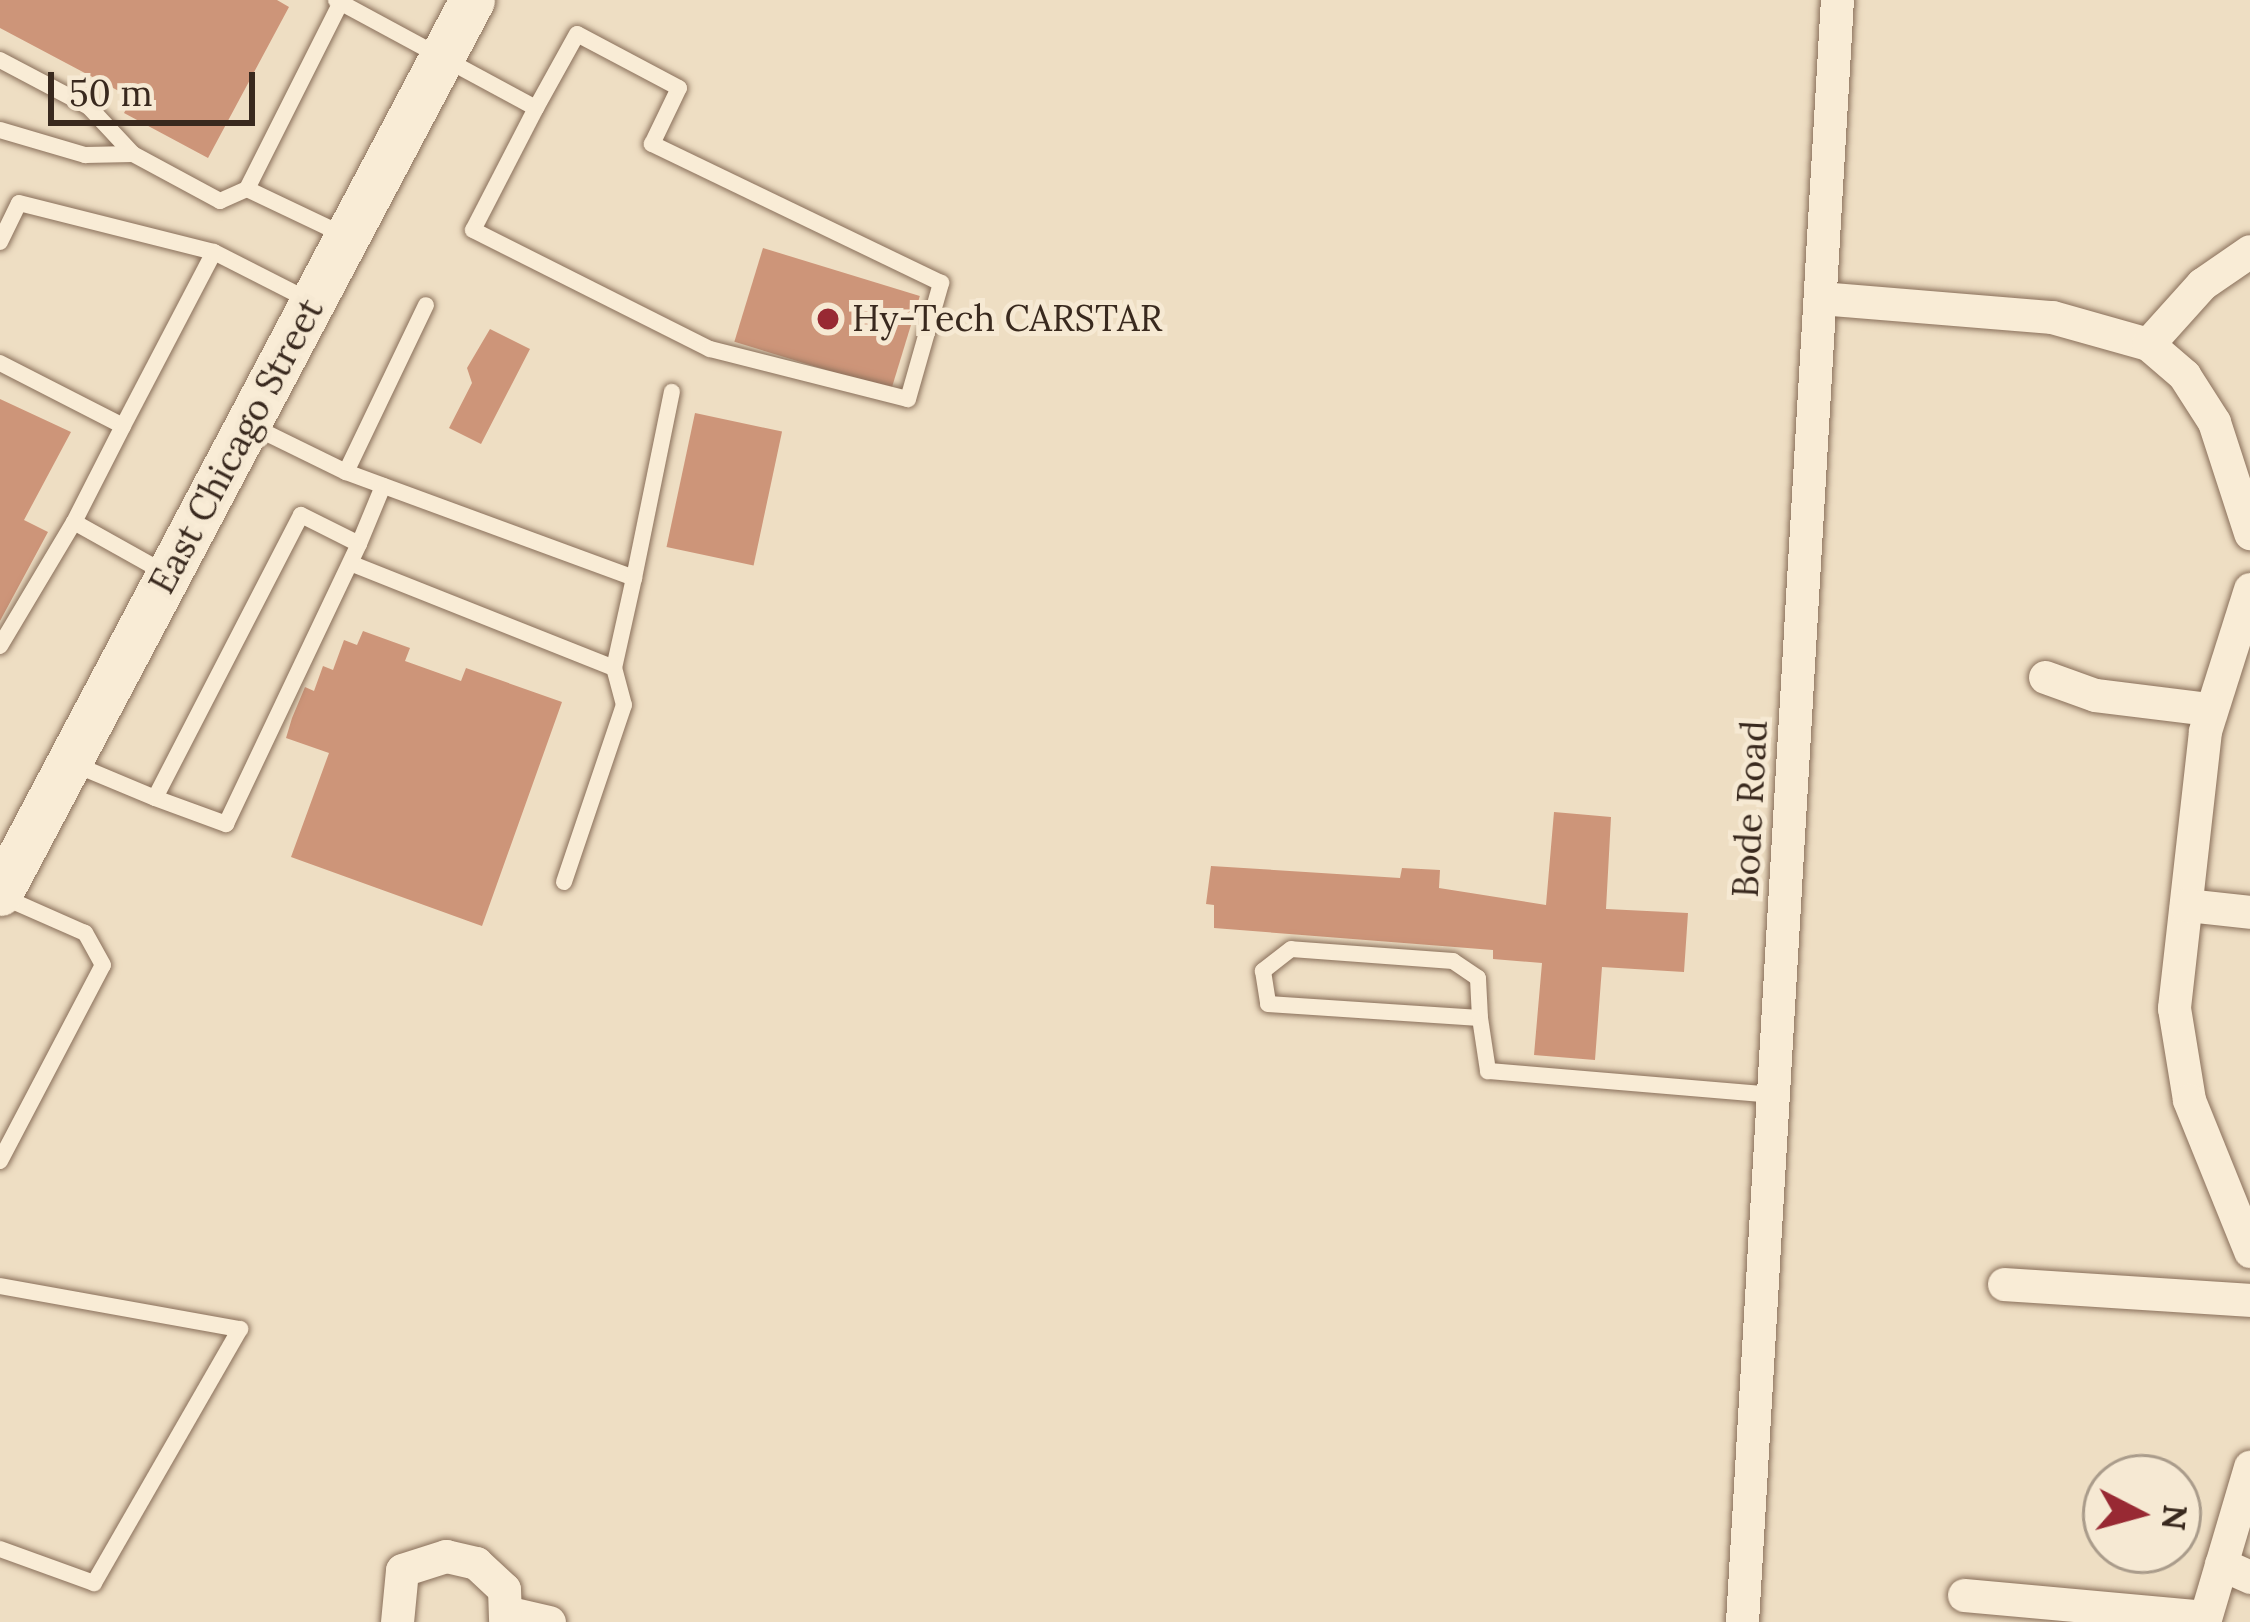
<!DOCTYPE html>
<style>
body{margin:0}
#map{position:relative;width:2250px;height:1622px;overflow:hidden;background:#eedec3;font-family:Lora,serif}
div>[style]{position:absolute}
.building>*{inset:0;background:#cd9579;transform-origin:0 0}
.roads{filter:drop-shadow(0 0 3px #896f5a) drop-shadow(0 0 3px #896f5a)}
.service>*{height:16px;margin:-8px;padding:0 8px;transform-origin:8px;border-radius:8px;background:#f9ecd6}
.minor>*{height:33px;margin:-16.5px;padding:0 16.5px;transform-origin:16.5px;border-radius:16.5px;background:#f9ecd6}
.secondary>*{height:45px;margin:-22.5px;padding:0 22.5px;transform-origin:22.5px;border-radius:22.5px;background:#f9ecd6}
.dots>*{width:33px;height:33px;translate:-50% -50%;box-sizing:border-box;border:6px solid #f6e9d3;border-radius:50%}
span{translate:-50% -50%;white-space:nowrap;text-align:center;line-height:1.15;-webkit-text-stroke:10px #f6e9d3;paint-order:stroke}
.poi-label{font-size:36px;color:#39291e}
.left{translate:0 -50%;text-align:left}
.street-label{font-size:36px;color:#39291e}
.north{position:absolute;left:2082px;top:1454px;width:120px;height:120px;box-sizing:border-box;background:#f6e9d3;border:3px solid #aa9c8b;border-radius:50%;rotate:96deg;font-size:33px;font-weight:700;line-height:48px;text-align:center;color:#39291e}
.north::after{content:'';display:block;margin:auto;width:42px;height:54px;background:#982933;clip-path:polygon(50% 0,100% 100%,50% 72%,0 100%)}
.scale{position:absolute;left:48px;top:72px;width:207px;height:54px;box-sizing:border-box;border:6px solid #39291e;border-top:0;padding-left:15px;font-size:36px;line-height:42px;white-space:nowrap;color:#39291e;-webkit-text-stroke:9px #f6e9d3;paint-order:stroke}
</style>
<div id="map">
<div class="building">
<div style="clip-path:polygon(0 0,277px 0,289px 7px,208px 158px,124px 113px,132px 98px,0 28px)"></div>
<div style="left:763px;top:248px;width:164px;height:98px;rotate:17deg"></div>
<div style="clip-path:polygon(490px 329px,530px 349px,481px 444px,449px 428px,472px 383px,467px 368px)"></div>
<div style="clip-path:polygon(0 399px,71px 432px,24px 520px,48px 532px,0 621px)"></div>
<div style="left:695px;top:413px;width:89px;height:137px;rotate:12deg"></div>
<div style="clip-path:polygon(363px 631px,410px 648px,405px 661px,461px 681px,466px 668px,562px 702px,482px 926px,291px 857px,329px 753px,286px 738px,292px 718px,305px 687px,314px 691px,323px 666px,333px 670px,344px 640px,357px 645px)"></div>
<div style="clip-path:polygon(1554px 812px,1611px 817px,1606px 909px,1688px 913px,1684px 972px,1602px 967px,1595px 1060px,1534px 1055px,1542px 963px,1493px 959px,1493px 950px,1214px 928px,1214px 905px,1206px 904px,1211px 866px,1400px 878px,1402px 868px,1440px 870px,1439px 888px,1546px 905px)"></div>
</div>
<div class="roads">
<div class="service">
<div style="left:336px;top:0;width:227px;rotate:28.4deg"></div>
<div style="left:536px;top:108px;width:137px;rotate:117.3deg"></div>
<div style="left:473px;top:230px;width:265px;rotate:26.7deg"></div>
<div style="left:710px;top:349px;width:204px;rotate:14.2deg"></div>
<div style="left:908px;top:399px;width:121px;rotate:-74.1deg"></div>
<div style="left:941px;top:283px;width:321px;rotate:-154.3deg"></div>
<div style="left:652px;top:144px;width:62px;rotate:-64.3deg"></div>
<div style="left:679px;top:88px;width:115px;rotate:-152.1deg"></div>
<div style="left:577px;top:34px;width:85px;rotate:119deg"></div>
<div style="left:342px;top:0;width:212px;rotate:116.7deg"></div>
<div style="left:247px;top:189px;width:110px;rotate:25.4deg"></div>
<div style="left:0;top:60px;width:101px;rotate:27.8deg"></div>
<div style="left:89px;top:107px;width:64px;rotate:46.9deg"></div>
<div style="left:133px;top:154px;width:99px;rotate:28.4deg"></div>
<div style="left:220px;top:201px;width:30px;rotate:-24deg"></div>
<div style="left:0;top:130px;width:89px;rotate:16.4deg"></div>
<div style="left:85px;top:155px;width:48px;rotate:-1.2deg"></div>
<div style="left:0;top:242px;width:43px;rotate:-64deg"></div>
<div style="left:19px;top:203px;width:201px;rotate:14.1deg"></div>
<div style="left:0;top:363px;width:138px;rotate:27.1deg"></div>
<div style="left:123px;top:426px;width:108px;rotate:117deg"></div>
<div style="left:248px;top:424px;width:109px;rotate:26.1deg"></div>
<div style="left:346px;top:472px;width:307px;rotate:20.2deg"></div>
<div style="left:634px;top:578px;width:92px;rotate:102.5deg"></div>
<div style="left:614px;top:668px;width:279px;rotate:-158.3deg"></div>
<div style="left:123px;top:426px;width:196px;rotate:-62.4deg"></div>
<div style="left:214px;top:252px;width:108px;rotate:27deg"></div>
<div style="left:346px;top:472px;width:185px;rotate:-64.4deg"></div>
<div style="left:359px;top:544px;width:63px;rotate:-67.5deg"></div>
<div style="left:634px;top:578px;width:190px;rotate:-78.5deg"></div>
<div style="left:0;top:646px;width:144px;rotate:-59.2deg"></div>
<div style="left:74px;top:522px;width:107px;rotate:29.2deg"></div>
<div style="left:69px;top:762px;width:93px;rotate:22.7deg"></div>
<div style="left:155px;top:798px;width:76px;rotate:20.1deg"></div>
<div style="left:226px;top:824px;width:310px;rotate:-64.6deg"></div>
<div style="left:359px;top:544px;width:65px;rotate:-153.4deg"></div>
<div style="left:301px;top:515px;width:318px;rotate:117.3deg"></div>
<div style="left:564px;top:882px;width:187px;rotate:-71.3deg"></div>
<div style="left:624px;top:705px;width:38px;rotate:-105deg"></div>
<div style="left:1480px;top:1018px;width:40px;rotate:-92.9deg"></div>
<div style="left:1478px;top:978px;width:30px;rotate:-146deg"></div>
<div style="left:1453px;top:961px;width:162px;rotate:-175.8deg"></div>
<div style="left:1291px;top:949px;width:36px;rotate:142deg"></div>
<div style="left:1263px;top:971px;width:33px;rotate:81deg"></div>
<div style="left:1268px;top:1004px;width:212px;rotate:3.8deg"></div>
<div style="left:1480px;top:1018px;width:54px;rotate:81.4deg"></div>
<div style="left:1488px;top:1071px;width:288px;rotate:4.8deg"></div>
<div style="left:0;top:1161px;width:221px;rotate:-62.3deg"></div>
<div style="left:103px;top:965px;width:37px;rotate:-119deg"></div>
<div style="left:85px;top:933px;width:92px;rotate:-156.2deg"></div>
<div style="left:0;top:1286px;width:244px;rotate:10.2deg"></div>
<div style="left:240px;top:1329px;width:293px;rotate:119.9deg"></div>
<div style="left:94px;top:1583px;width:100px;rotate:-160.1deg"></div>
</div>
<div class="minor">
<div style="left:1820px;top:298px;width:233px;rotate:4.7deg"></div>
<div style="left:2052px;top:317px;width:100px;rotate:15.7deg"></div>
<div style="left:2148px;top:344px;width:48px;rotate:40.7deg"></div>
<div style="left:2184px;top:375px;width:56px;rotate:57.4deg"></div>
<div style="left:2214px;top:422px;width:117px;rotate:72deg"></div>
<div style="left:2148px;top:344px;width:81px;rotate:-48deg"></div>
<div style="left:2202px;top:284px;width:58px;rotate:-34.5deg"></div>
<div style="left:2250px;top:589px;width:149px;rotate:107.6deg"></div>
<div style="left:2205px;top:731px;width:279px;rotate:96.4deg"></div>
<div style="left:2174px;top:1008px;width:93px;rotate:80.7deg"></div>
<div style="left:2189px;top:1100px;width:163px;rotate:68deg"></div>
<div style="left:2045px;top:677px;width:53px;rotate:19.8deg"></div>
<div style="left:2095px;top:695px;width:115px;rotate:7deg"></div>
<div style="left:2186px;top:905px;width:64px;rotate:6.2deg"></div>
<div style="left:2004px;top:1284px;width:247px;rotate:3.7deg"></div>
<div style="left:2221px;top:1564px;width:32px;rotate:24deg"></div>
<div style="left:1964px;top:1595px;width:242px;rotate:5.2deg"></div>
<div style="left:510px;top:1613px;width:40px;rotate:13deg"></div>
<div style="left:397px;top:1622px;width:52px;rotate:-84.5deg"></div>
<div style="left:402px;top:1570px;width:46px;rotate:-17.7deg"></div>
<div style="left:446px;top:1556px;width:31px;rotate:13deg"></div>
<div style="left:476px;top:1563px;width:38px;rotate:43deg"></div>
<div style="left:504px;top:1589px;width:33px;rotate:88deg"></div>
<div style="left:1742px;top:1622px;width:1625px;rotate:-86.65deg"></div>
<div style="left:2204px;top:1622px;width:162px;rotate:-73.5deg"></div>
</div>
<div class="secondary">
<div style="left:0;top:893px;width:1010px;rotate:-62.14deg"></div>
</div>
</div>
<div class="dots">
<div style="left:828px;top:319px;background:#982933"></div>
</div>
<div class="poi-label">
<span class="left" style="left:852px;top:319px">Hy-Tech CARSTAR</span>
</div>
<div class="street-label">
<span style="left:236px;top:446px;rotate:-62deg">East Chicago Street</span>
<span style="left:1750px;top:809px;rotate:-87deg">Bode Road</span>
</div>
<div class="north">N</div>
<div class="scale">50 m</div>
</div>
